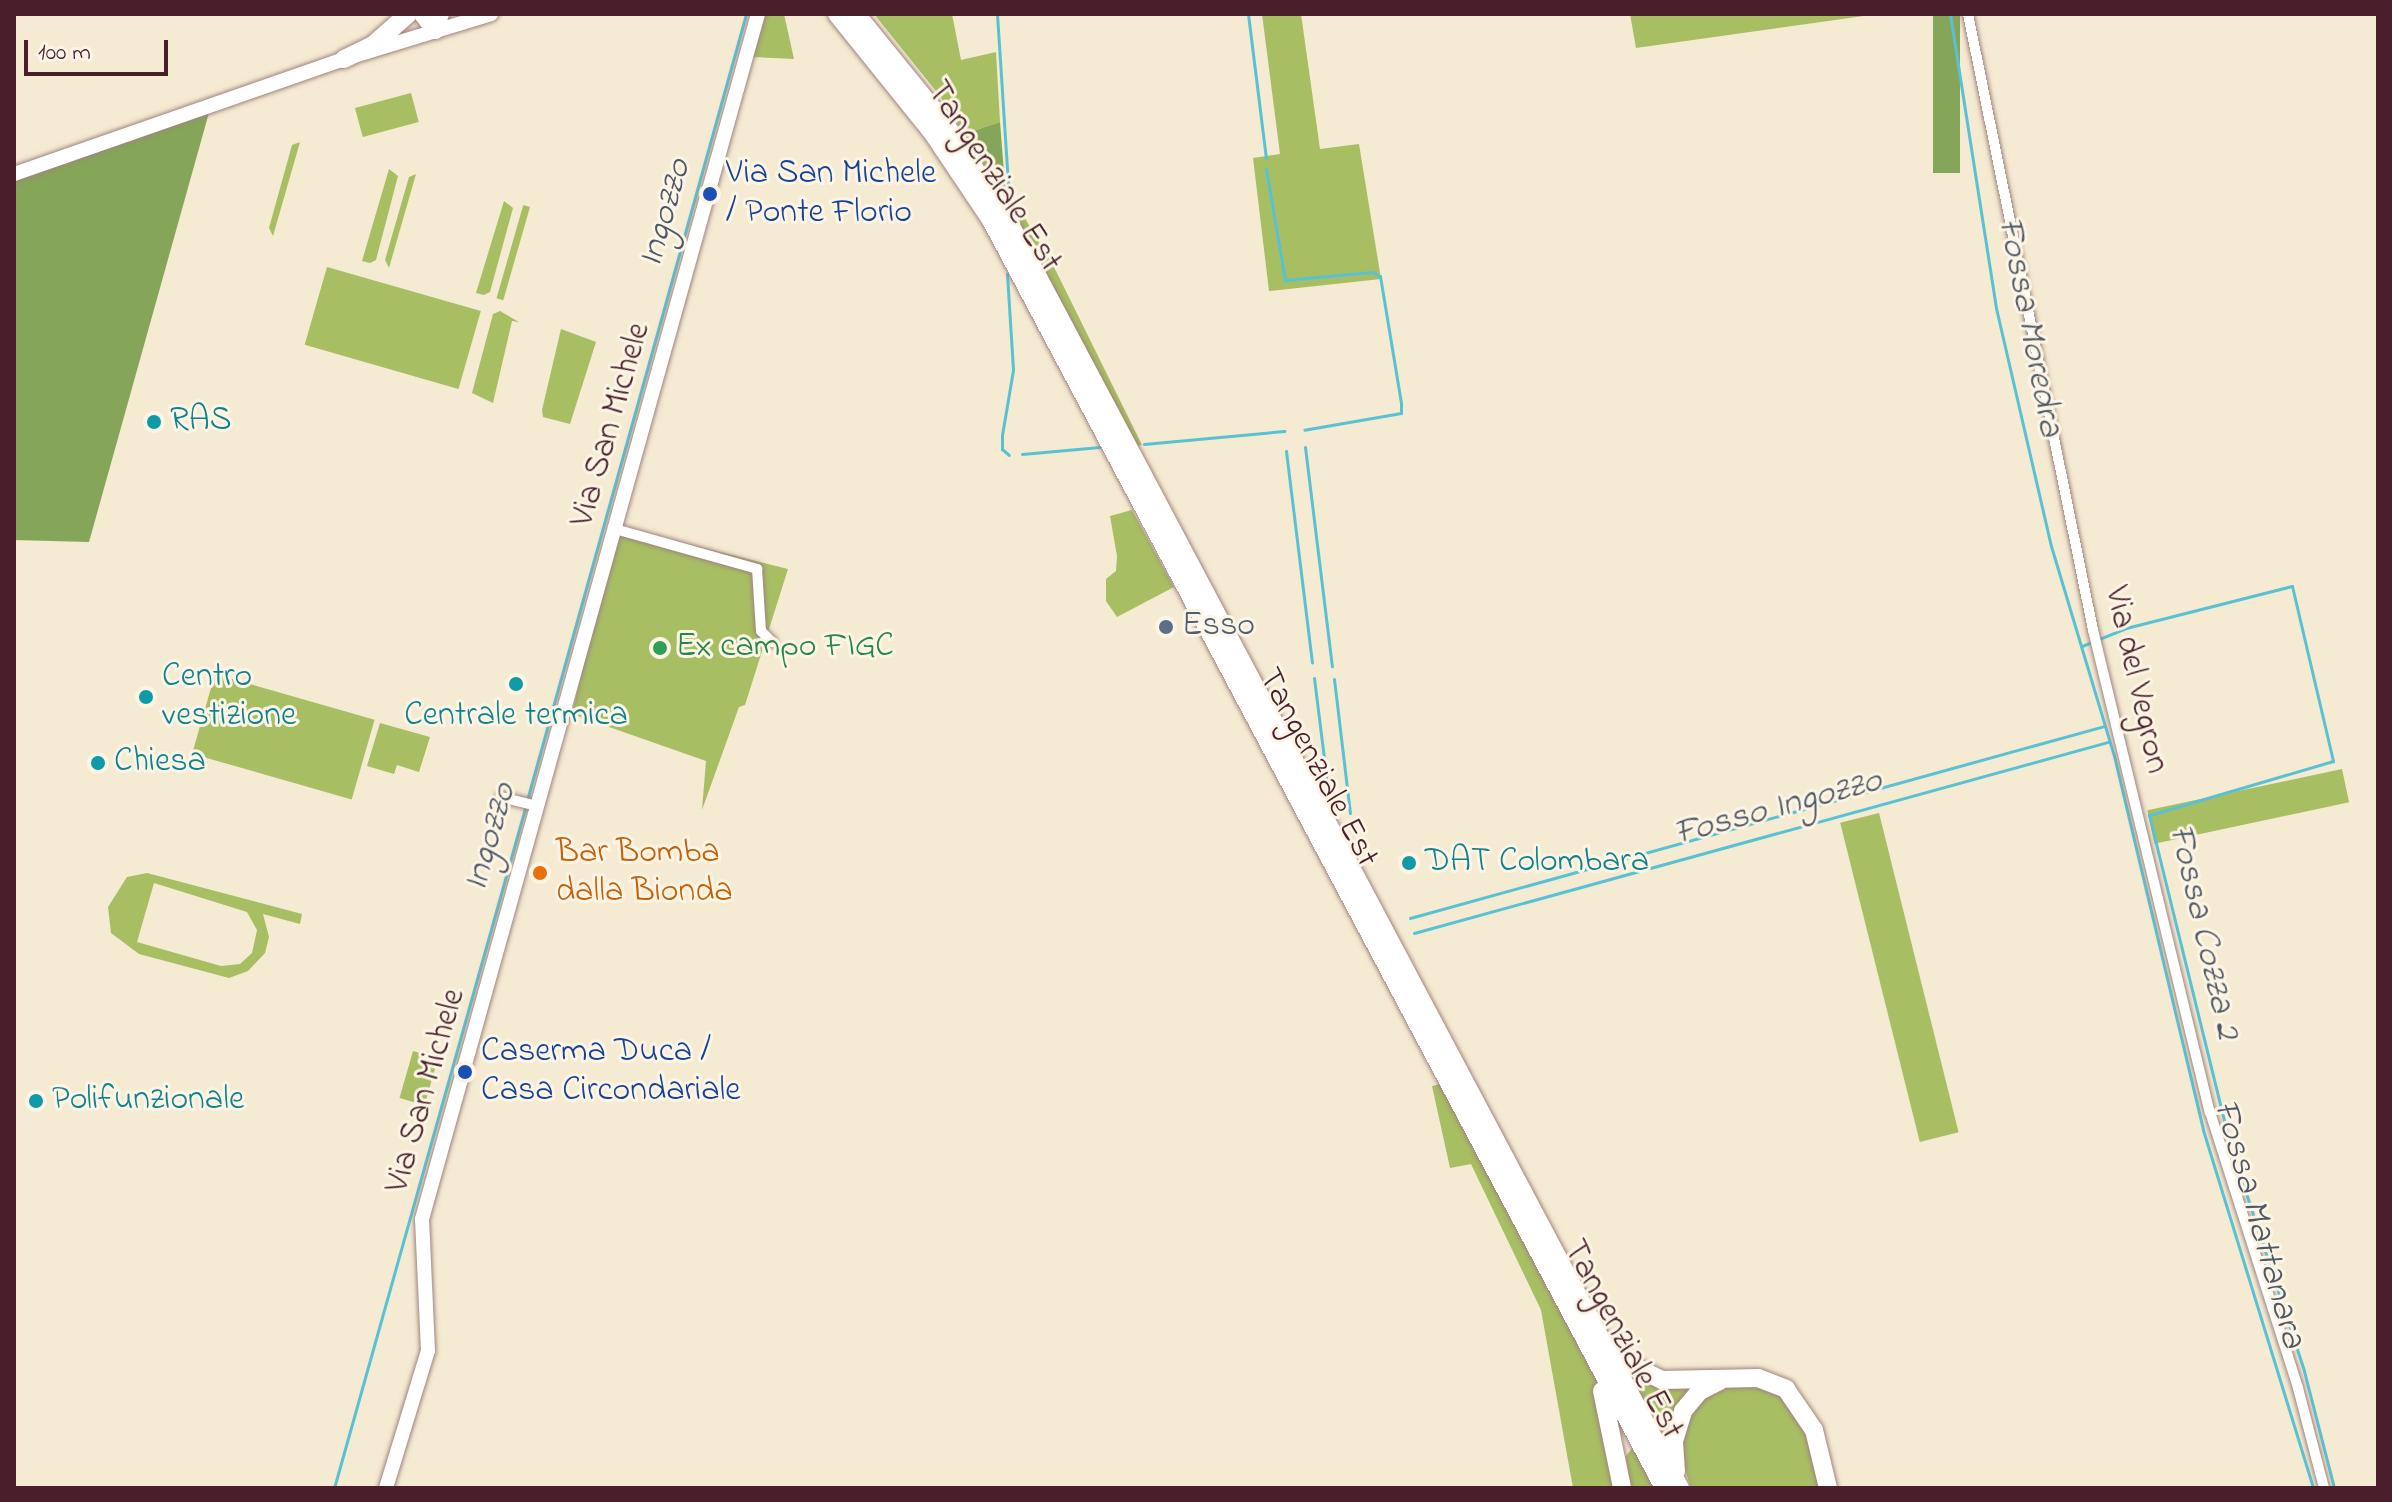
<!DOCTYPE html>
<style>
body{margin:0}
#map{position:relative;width:2392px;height:1502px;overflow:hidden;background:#f5ead2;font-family:"Indie Flower",sans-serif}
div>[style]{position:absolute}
.green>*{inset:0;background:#a7be63;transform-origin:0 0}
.forest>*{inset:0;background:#85a559;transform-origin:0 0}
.stream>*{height:3px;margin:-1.5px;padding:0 1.5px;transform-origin:1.5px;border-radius:1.5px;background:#58c2d4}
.roads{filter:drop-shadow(0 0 2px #a0847e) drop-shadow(0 0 2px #a0847e)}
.street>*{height:10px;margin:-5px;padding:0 5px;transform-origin:5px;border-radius:5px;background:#fff}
.secondary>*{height:14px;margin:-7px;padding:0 7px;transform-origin:7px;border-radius:7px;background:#fff}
.highway>*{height:18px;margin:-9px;padding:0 9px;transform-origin:9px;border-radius:9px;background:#fff}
.dots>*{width:22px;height:22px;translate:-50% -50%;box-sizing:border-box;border:4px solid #fcf5e5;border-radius:50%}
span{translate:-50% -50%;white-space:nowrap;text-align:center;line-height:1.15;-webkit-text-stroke:6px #fcf5e5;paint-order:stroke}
.transit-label{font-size:34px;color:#164399}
.left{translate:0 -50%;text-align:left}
.street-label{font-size:34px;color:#4a1f2b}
.culture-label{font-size:34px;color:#0d838f}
.service-label{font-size:34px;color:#4e5e75}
.leisure-label{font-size:34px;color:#27864d}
.food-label{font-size:34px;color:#c56008}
.water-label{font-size:36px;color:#4f5866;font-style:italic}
.frame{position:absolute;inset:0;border:16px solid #4a1f2b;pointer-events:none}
.scale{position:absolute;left:24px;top:40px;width:144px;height:36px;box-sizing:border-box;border:4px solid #4a1f2b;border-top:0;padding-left:10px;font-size:24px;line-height:28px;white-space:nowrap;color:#4a1f2b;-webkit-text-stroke:6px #fcf5e5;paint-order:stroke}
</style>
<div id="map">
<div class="green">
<div style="clip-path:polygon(766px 14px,784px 14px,794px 59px,753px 57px)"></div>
<div style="clip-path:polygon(874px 14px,952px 14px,961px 60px,996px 52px,1000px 122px,973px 131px,1054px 267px,1142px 445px,1136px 446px,1003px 196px,940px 96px)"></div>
<div style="clip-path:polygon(1262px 14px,1301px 14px,1320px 149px,1359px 144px,1381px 279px,1269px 291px,1253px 158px,1280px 154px)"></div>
<div style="clip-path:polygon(1630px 14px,1878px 14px,1636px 48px)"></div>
<div style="left:411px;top:93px;width:30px;height:58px;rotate:75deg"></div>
<div style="clip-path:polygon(300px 142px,273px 236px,269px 228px,292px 145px)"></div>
<div style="clip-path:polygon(389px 169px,398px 176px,376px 260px,370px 263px,362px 261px)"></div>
<div style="clip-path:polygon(416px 174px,389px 268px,385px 260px,409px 177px)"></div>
<div style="clip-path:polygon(504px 201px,513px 208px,490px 292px,484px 295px,476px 293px)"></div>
<div style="left:530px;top:207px;width:97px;height:7px;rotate:106deg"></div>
<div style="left:327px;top:267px;width:160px;height:81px;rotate:16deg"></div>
<div style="clip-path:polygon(500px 311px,519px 322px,512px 321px,493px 403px,472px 393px,493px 314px)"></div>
<div style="clip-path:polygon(561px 329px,596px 342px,570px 424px,543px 417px,542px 410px)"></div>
<div style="clip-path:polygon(1132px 510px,1174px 587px,1117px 617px,1106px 601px,1106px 579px,1116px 571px,1117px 556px,1110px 516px)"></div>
<div style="clip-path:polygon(624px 528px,788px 569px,745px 705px,739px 707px,702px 810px,706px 761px,572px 714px,615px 529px)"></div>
<div style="left:215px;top:674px;width:166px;height:83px;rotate:16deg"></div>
<div style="clip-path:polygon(380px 723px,430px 737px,419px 772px,397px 765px,394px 774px,367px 766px)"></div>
<div style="left:2342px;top:769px;width:34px;height:199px;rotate:78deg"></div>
<div style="left:1879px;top:813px;width:329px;height:40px;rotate:76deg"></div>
<div style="clip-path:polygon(evenodd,147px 873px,302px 914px,300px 924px,263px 914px,269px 937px,265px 953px,248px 971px,229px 978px,139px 954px,111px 933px,108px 907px,127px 877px,147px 873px,154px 883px,247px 912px,257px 930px,252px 953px,240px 964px,221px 966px,137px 942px,154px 883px)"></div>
<div style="left:413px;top:1051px;width:26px;height:49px;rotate:16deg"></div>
<div style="clip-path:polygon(1441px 1084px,1601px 1389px,1617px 1488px,1573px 1488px,1541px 1310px,1471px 1164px,1450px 1168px,1432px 1086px)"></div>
<div style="clip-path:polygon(1633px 1376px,1692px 1385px,1666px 1440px,1631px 1380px)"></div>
<div style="clip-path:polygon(1743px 1382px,1779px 1392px,1799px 1412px,1823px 1488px,1691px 1488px,1678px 1448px,1695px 1404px,1721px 1385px)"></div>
<div style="clip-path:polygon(1633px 1447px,1658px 1488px,1630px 1488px,1626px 1456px)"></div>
</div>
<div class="forest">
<div style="left:1933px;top:14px;width:27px;height:159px"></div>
<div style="clip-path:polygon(210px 109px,89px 542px,14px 540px,14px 177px)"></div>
<div style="clip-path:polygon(1000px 122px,1005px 186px,973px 131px)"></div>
</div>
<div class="stream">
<div style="left:997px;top:14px;width:184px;rotate:86.3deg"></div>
<div style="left:1248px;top:14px;width:145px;rotate:82.9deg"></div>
<div style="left:1950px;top:14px;width:298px;rotate:81.1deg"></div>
<div style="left:1996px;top:308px;width:244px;rotate:77deg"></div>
<div style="left:2051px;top:546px;width:223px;rotate:73.3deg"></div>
<div style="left:2115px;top:760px;width:380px;rotate:76.6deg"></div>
<div style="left:2203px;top:1130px;width:375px;rotate:72.9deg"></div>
<div style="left:1266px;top:169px;width:113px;rotate:80.3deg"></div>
<div style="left:1285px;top:280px;width:87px;rotate:-5.3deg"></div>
<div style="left:1372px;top:272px;width:9px;rotate:27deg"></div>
<div style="left:1380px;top:276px;width:129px;rotate:80.6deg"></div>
<div style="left:1401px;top:403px;width:10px;rotate:90deg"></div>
<div style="left:1401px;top:413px;width:98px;rotate:170.1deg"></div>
<div style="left:1007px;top:274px;width:96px;rotate:86.4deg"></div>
<div style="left:1013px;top:370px;width:66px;rotate:99.6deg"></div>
<div style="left:1002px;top:435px;width:14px;rotate:90deg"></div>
<div style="left:1002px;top:449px;width:9px;rotate:41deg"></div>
<div style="left:1144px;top:444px;width:141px;rotate:-5.3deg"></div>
<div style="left:1305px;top:447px;width:221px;rotate:83deg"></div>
<div style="left:1286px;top:451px;width:213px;rotate:83deg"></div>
<div style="left:1022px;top:454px;width:78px;rotate:-5.1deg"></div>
<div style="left:2082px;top:646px;width:48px;rotate:-22.2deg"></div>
<div style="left:2126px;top:628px;width:171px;rotate:-14.2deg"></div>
<div style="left:2292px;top:586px;width:180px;rotate:76.8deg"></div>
<div style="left:2333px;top:761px;width:192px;rotate:163.6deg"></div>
<div style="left:2149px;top:815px;width:339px;rotate:76.2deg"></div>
<div style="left:2230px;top:1144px;width:239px;rotate:71.9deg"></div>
<div style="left:2304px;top:1371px;width:121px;rotate:75.6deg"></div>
<div style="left:1314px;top:678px;width:106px;rotate:82.9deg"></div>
<div style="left:1334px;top:679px;width:135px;rotate:83.2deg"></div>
<div style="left:527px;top:800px;width:816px;rotate:-74.43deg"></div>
<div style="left:1410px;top:918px;width:720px;rotate:-15.46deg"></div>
<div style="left:1414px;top:933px;width:720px;rotate:-15.39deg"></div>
<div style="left:334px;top:1488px;width:706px;rotate:-74.31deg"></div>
</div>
<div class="roads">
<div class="street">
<div style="left:1968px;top:14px;width:629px;rotate:78.53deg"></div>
<div style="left:2093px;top:630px;width:496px;rotate:76.4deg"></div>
<div style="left:2210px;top:1112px;width:290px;rotate:72.3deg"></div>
<div style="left:2298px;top:1388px;width:103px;rotate:75.4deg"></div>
<div style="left:615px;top:529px;width:148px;rotate:15.7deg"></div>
<div style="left:757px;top:569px;width:62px;rotate:86.3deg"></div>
<div style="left:761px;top:631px;width:16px;rotate:45deg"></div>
<div style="left:501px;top:797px;width:38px;rotate:14deg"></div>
</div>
<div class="secondary">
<div style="left:14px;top:174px;width:349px;rotate:-19.2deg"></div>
<div style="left:344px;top:59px;width:154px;rotate:-17deg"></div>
<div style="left:386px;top:1488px;width:143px;rotate:-73deg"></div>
<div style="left:428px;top:1351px;width:132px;rotate:-92.6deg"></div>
<div style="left:422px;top:1219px;width:1251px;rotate:-74.42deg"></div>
</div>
<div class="highway">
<div style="left:423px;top:14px;width:20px;rotate:53deg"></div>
<div style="left:435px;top:30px;width:17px;rotate:-73deg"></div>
<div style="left:837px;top:14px;width:151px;rotate:51.2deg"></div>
<div style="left:932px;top:132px;width:106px;rotate:56.2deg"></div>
<div style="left:991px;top:220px;width:1436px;rotate:62.04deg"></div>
<div style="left:856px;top:14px;width:138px;rotate:50.9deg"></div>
<div style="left:943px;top:121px;width:108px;rotate:56.3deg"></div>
<div style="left:1003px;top:211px;width:1445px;rotate:62.07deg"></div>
<div style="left:344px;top:59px;width:32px;rotate:-26deg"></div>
<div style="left:373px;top:45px;width:47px;rotate:-41.5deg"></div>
<div style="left:1614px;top:1350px;width:14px;rotate:54deg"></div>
<div style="left:1622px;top:1361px;width:44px;rotate:25.4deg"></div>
<div style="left:1662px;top:1380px;width:96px;rotate:-1.2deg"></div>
<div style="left:1758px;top:1378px;width:30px;rotate:21deg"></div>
<div style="left:1786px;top:1389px;width:50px;rotate:55.7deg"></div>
<div style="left:1814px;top:1430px;width:60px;rotate:76.4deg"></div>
<div style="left:1602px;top:1391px;width:99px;rotate:78.3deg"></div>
<div style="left:1676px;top:1471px;width:30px;rotate:-94deg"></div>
<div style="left:1674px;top:1441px;width:31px;rotate:-73deg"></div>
<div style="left:1683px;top:1411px;width:26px;rotate:-50deg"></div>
<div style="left:1700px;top:1391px;width:22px;rotate:-27deg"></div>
</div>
</div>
<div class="dots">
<div style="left:710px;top:194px;background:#1a4fb4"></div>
<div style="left:154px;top:422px;background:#0f9aa8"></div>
<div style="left:1166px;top:627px;background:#5c6f8a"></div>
<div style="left:660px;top:648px;background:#2e9e5b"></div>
<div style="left:516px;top:684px;background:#0f9aa8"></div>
<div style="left:146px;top:697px;background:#0f9aa8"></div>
<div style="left:98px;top:763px;background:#0f9aa8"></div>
<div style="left:1409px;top:863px;background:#0f9aa8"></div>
<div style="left:540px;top:873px;background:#e8710a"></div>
<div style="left:465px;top:1072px;background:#1a4fb4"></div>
<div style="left:36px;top:1101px;background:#0f9aa8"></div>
</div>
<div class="transit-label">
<span class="left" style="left:726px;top:194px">Via San Michele<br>/ Ponte Florio</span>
<span class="left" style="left:481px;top:1072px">Caserma Duca /<br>Casa Circondariale</span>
</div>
<div class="street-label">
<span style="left:993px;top:177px;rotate:57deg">Tangenziale Est</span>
<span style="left:612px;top:425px;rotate:-74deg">Via San Michele</span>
<span style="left:2135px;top:680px;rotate:77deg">Via del Vegron</span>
<span style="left:1317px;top:768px;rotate:62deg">Tangenziale Est</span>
<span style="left:427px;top:1091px;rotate:-74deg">Via San Michele</span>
<span style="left:1622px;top:1340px;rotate:62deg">Tangenziale Est</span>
</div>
<div class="culture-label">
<span class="left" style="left:170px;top:422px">RAS</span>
<span class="left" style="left:162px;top:697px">Centro<br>vestizione</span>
<span style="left:516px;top:717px">Centrale termica</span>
<span class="left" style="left:114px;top:763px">Chiesa</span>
<span class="left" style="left:1425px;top:863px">DAT Colombara</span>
<span class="left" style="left:52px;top:1101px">Polifunzionale</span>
</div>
<div class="service-label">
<span class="left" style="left:1182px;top:627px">Esso</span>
</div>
<div class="leisure-label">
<span class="left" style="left:676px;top:648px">Ex campo FIGC</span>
</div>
<div class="food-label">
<span class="left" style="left:556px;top:873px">Bar Bomba<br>dalla Bionda</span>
</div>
<div class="water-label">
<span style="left:666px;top:213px;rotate:-74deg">Ingozzo</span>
<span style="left:2029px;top:327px;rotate:79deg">Fossa Moredra</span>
<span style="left:1778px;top:808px;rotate:-15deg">Fosso Ingozzo</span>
<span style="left:491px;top:837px;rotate:-74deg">Ingozzo</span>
<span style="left:2203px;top:932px;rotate:77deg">Fossa Cozza 2</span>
<span style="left:2258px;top:1224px;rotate:74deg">Fossa Mattanara</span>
</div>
<div class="frame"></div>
<div class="scale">100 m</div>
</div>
